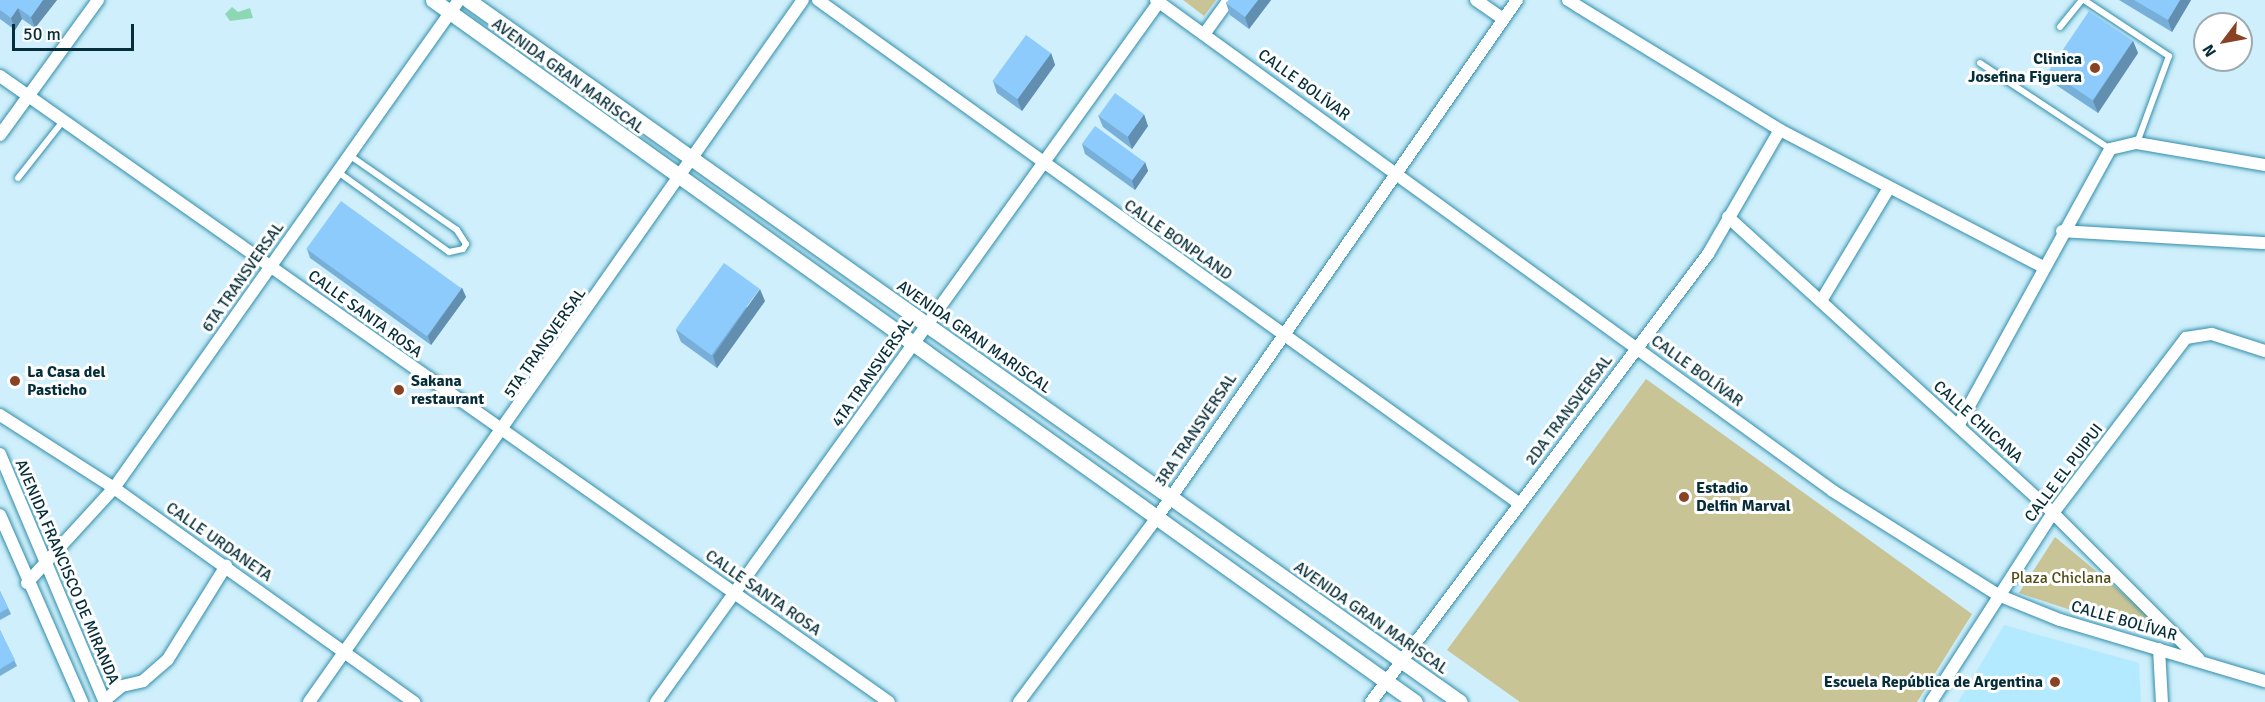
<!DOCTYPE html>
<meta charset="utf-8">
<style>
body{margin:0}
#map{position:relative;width:2265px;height:702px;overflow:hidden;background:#ceeffb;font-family:Signika,sans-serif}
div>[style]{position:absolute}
.built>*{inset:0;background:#b3eaff}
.green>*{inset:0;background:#c9c496}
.water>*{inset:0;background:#8cd8b3}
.roads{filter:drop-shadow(0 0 2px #318eab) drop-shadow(0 0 2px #318eab)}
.service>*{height:6px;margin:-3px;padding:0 3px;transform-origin:3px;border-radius:3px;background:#fff}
.minor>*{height:12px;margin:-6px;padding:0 6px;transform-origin:6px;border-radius:6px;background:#fff}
.tertiary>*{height:15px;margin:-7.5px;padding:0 7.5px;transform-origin:7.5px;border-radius:7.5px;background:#fff}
.wall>*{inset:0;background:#78afd8}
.shaded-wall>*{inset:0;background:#628eb0}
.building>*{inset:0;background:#8ccbfb;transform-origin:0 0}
.dots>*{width:16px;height:16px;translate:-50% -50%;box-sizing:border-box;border:3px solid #fff;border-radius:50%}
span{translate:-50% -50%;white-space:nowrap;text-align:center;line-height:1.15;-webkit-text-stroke:6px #fff;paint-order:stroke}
.poi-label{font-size:16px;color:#062e3a;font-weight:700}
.right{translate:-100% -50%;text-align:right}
.left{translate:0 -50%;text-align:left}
.street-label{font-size:16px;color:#062e3a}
.park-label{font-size:16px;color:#534c15}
.north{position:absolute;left:2193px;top:12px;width:60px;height:60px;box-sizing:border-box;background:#fff;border:2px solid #9babb0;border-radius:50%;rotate:238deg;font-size:16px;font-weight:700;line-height:24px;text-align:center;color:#062e3a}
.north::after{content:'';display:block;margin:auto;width:21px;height:27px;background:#8a4224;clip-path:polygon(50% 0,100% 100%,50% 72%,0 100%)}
.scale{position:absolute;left:12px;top:24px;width:122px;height:27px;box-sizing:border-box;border:3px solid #062e3a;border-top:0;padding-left:8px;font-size:18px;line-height:21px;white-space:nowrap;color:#062e3a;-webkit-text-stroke:4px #fff;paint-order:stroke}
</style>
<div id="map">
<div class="built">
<div style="clip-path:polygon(2004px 625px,2139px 663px,2141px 702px,1958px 702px)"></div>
</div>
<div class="green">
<div style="clip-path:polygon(1183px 0,1216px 0,1204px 16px)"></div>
<div style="clip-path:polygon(1646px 379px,1972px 614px,1917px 702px,1520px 702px,1447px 650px)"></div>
<div style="clip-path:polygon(2055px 537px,2161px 625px,2157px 632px,2122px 627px,2019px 593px)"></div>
</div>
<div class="water">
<div style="clip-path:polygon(232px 7px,238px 12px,250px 8px,253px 18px,230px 21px,225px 14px)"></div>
</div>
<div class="roads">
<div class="service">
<div style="left:2084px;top:0;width:102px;rotate:33.4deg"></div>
<div style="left:2169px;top:56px;width:93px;rotate:110.2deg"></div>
<div style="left:2060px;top:27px;width:35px;rotate:-51deg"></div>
<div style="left:1980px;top:63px;width:156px;rotate:33.5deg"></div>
<div style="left:338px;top:172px;width:137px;rotate:35.8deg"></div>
<div style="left:449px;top:252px;width:14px;rotate:-12deg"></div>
<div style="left:463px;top:249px;width:6px;rotate:-59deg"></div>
<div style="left:466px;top:244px;width:17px;rotate:-123deg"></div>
<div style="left:457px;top:230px;width:131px;rotate:-145.2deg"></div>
<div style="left:18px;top:178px;width:73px;rotate:-51.7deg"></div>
</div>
<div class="minor">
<div style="left:818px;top:0;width:864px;rotate:35.68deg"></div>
<div style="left:1156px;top:0;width:836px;rotate:35.95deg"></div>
<div style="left:1833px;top:491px;width:195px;rotate:32.2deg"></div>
<div style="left:1998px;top:595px;width:67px;rotate:22deg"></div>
<div style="left:2060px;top:620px;width:214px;rotate:16.6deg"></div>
<div style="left:1476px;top:0;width:33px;rotate:35deg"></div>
<div style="left:1568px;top:0;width:249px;rotate:31.5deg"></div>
<div style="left:1780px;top:130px;width:297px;rotate:27.5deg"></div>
<div style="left:1205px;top:33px;width:41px;rotate:-54deg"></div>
<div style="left:0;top:76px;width:1087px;rotate:35.15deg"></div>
<div style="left:0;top:135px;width:167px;rotate:-54deg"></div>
<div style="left:1728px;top:217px;width:440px;rotate:42.3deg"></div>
<div style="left:2053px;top:513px;width:206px;rotate:45deg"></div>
<div style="left:2062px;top:231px;width:203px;rotate:3.4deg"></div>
<div style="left:1821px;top:301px;width:132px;rotate:-59deg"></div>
<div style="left:0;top:415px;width:135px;rotate:32.6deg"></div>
<div style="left:114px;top:488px;width:369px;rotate:35.5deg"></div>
<div style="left:1958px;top:426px;width:316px;rotate:-61.2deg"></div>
<div style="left:2110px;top:149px;width:28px;rotate:-13deg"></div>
<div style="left:2137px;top:143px;width:130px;rotate:9.8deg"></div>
<div style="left:0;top:454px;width:269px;rotate:67.1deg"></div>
<div style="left:0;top:515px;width:204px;rotate:66.3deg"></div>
<div style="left:27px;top:583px;width:129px;rotate:-47.5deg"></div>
<div style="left:114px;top:488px;width:598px;rotate:-54.74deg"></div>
<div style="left:2159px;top:649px;width:53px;rotate:86.8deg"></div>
<div style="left:104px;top:701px;width:23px;rotate:-40deg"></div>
<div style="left:122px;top:686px;width:22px;rotate:-13deg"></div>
<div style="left:143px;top:681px;width:33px;rotate:-41deg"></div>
<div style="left:168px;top:659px;width:110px;rotate:-58.1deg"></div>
<div style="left:309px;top:702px;width:858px;rotate:-54.87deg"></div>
<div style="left:656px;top:702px;width:862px;rotate:-54.3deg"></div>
<div style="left:1019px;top:702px;width:229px;rotate:-53.2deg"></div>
<div style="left:1156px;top:519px;width:632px;rotate:-55.18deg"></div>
<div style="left:1371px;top:702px;width:561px;rotate:-53.05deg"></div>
<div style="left:1708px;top:254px;width:143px;rotate:-59.9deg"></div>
<div style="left:1931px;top:702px;width:225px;rotate:-57.2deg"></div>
<div style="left:2053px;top:513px;width:220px;rotate:-52.8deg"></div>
<div style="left:2186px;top:338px;width:26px;rotate:-9deg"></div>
<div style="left:2212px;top:334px;width:56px;rotate:17.8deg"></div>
</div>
<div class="tertiary">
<div style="left:433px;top:0;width:1207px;rotate:35.56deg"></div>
<div style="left:468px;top:0;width:1215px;rotate:35.29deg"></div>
</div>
</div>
<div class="wall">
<div style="clip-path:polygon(0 0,57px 0,35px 28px,22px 19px,15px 30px,0 19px)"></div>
<div style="clip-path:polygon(1229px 0,1271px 0,1249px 29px,1230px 15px,1226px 3px)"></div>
<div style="clip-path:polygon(2119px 0,2191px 0,2172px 32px)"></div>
<div style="clip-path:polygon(2133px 41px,2138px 53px,2098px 113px,2053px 83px,2049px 71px)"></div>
<div style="clip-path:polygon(1051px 53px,1055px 65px,1022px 111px,997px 93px,993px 81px)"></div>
<div style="clip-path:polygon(1098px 115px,1148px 126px,1132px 149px,1103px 127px)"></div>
<div style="clip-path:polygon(1082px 144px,1145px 162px,1148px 171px,1135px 190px,1085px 154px)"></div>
<div style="clip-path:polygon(307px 249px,462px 288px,466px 297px,431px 345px,310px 258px)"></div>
<div style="clip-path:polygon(765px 301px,717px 368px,681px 342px,676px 330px)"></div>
<div style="clip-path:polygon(0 591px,11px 614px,0 620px)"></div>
<div style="clip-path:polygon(0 630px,17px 666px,0 676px)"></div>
</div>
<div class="shaded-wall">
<div style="clip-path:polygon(43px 0,57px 0,35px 28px,31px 17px)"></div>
<div style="clip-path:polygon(1258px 0,1271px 0,1249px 29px,1245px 17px)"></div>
<div style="clip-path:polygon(2180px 0,2191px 0,2172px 32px,2168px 20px)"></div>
<div style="clip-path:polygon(18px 8px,22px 19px,15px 30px,11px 18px)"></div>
<div style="clip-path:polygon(2133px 41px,2138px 53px,2098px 113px,2093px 101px)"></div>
<div style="clip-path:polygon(1051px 53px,1055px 65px,1022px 111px,1017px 99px)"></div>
<div style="clip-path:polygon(1144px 114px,1148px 126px,1132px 149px,1128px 137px)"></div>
<div style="clip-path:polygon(1145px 162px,1148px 171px,1135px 190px,1132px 181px)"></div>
<div style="clip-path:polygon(462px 288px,466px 297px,431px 345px,428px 336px)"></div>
<div style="clip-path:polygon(760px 289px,765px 301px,717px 368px,713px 356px)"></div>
</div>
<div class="building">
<div style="clip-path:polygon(0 0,43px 0,31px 17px,18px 8px,11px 18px,0 10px)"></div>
<div style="clip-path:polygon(1229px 0,1258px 0,1245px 17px,1226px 3px)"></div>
<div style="clip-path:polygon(2134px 0,2180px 0,2168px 20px)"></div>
<div style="left:2089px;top:11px;width:53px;height:72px;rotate:34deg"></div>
<div style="left:1026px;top:35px;width:31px;height:57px;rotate:36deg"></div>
<div style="left:1115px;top:93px;width:36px;height:28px;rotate:36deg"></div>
<div style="left:1095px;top:126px;width:62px;height:22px;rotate:36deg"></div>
<div style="left:341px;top:201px;width:149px;height:59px;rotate:36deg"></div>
<div style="left:724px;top:263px;width:44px;height:82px;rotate:36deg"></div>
<div style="clip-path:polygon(0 591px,8px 608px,0 613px)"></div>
<div style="clip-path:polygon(0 630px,15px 660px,0 669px)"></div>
</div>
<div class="dots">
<div style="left:2095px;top:68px;background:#8a4224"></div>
<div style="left:15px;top:381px;background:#8a4224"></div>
<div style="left:399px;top:390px;background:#8a4224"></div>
<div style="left:1684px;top:497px;background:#8a4224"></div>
<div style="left:2055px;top:682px;background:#8a4224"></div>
</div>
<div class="poi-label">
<span class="right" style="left:2082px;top:68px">Clinica<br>Josefina Figuera</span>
<span class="left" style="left:27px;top:381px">La Casa del<br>Pasticho</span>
<span class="left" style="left:411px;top:390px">Sakana<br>restaurant</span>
<span class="left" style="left:1696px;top:497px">Estadio<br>Delfin Marval</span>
<span class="right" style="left:2043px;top:682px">Escuela República de Argentina</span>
</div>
<div class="street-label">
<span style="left:568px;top:76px;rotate:36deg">AVENIDA GRAN MARISCAL</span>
<span style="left:1304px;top:85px;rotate:36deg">CALLE BOLÍVAR</span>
<span style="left:1178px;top:240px;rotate:35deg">CALLE BONPLAND</span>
<span style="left:243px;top:277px;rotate:-55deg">6TA TRANSVERSAL</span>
<span style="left:365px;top:314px;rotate:36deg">CALLE SANTA ROSA</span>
<span style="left:974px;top:337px;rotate:35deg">AVENIDA GRAN MARISCAL</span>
<span style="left:545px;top:343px;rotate:-55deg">5TA TRANSVERSAL</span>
<span style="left:1697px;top:371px;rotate:36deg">CALLE BOLÍVAR</span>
<span style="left:873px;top:372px;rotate:-55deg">4TA TRANSVERSAL</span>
<span style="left:1569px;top:410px;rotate:-53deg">2DA TRANSVERSAL</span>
<span style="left:1978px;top:422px;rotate:42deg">CALLE CHICANA</span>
<span style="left:1196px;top:430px;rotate:-56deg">3RA TRANSVERSAL</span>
<span style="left:2064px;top:473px;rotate:-53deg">CALLE EL PUIPUI</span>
<span style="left:219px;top:542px;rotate:35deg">CALLE URDANETA</span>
<span style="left:67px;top:572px;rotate:67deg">AVENIDA FRANCISCO DE MIRANDA</span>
<span style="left:763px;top:593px;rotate:35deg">CALLE SANTA ROSA</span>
<span style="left:1371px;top:618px;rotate:35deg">AVENIDA GRAN MARISCAL</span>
<span style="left:2124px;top:621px;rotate:16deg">CALLE BOLÍVAR</span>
</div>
<div class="park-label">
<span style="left:2061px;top:578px">Plaza Chiclana</span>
</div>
<div class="north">N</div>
<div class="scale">50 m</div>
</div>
